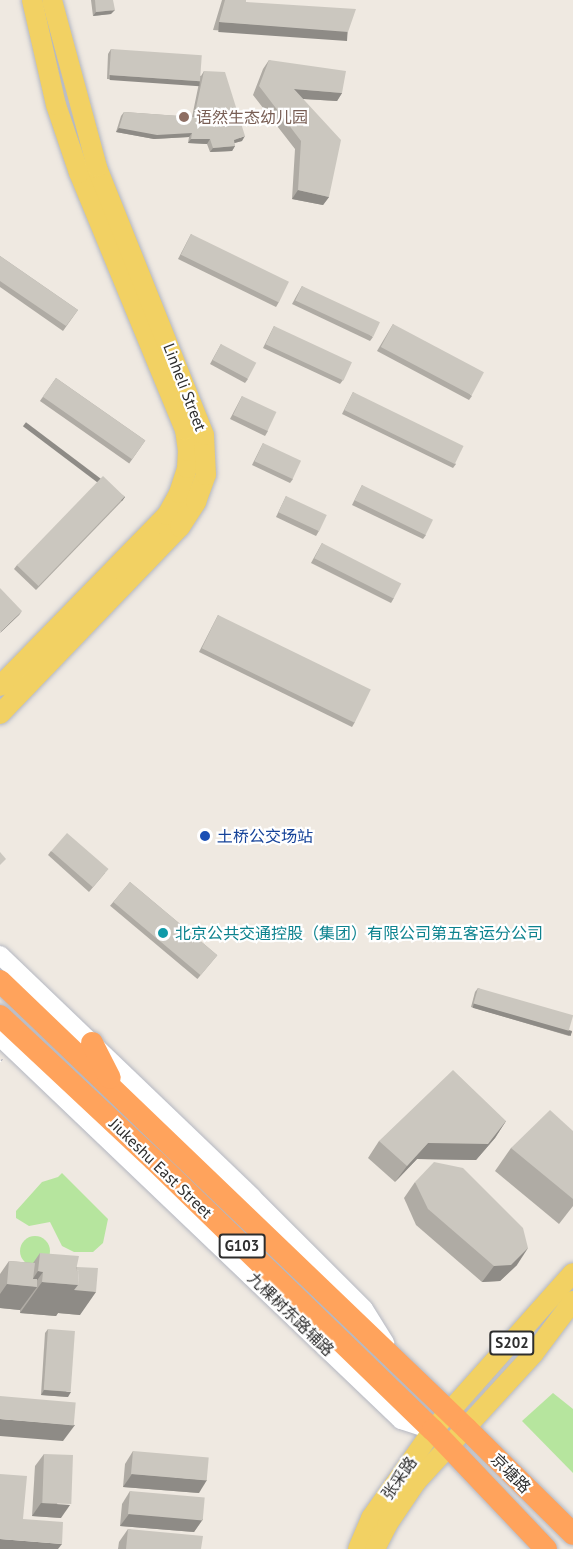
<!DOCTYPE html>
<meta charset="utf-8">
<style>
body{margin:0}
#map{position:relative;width:573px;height:1549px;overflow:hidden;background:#efe9e1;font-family:"PT Sans","Noto Sans SC",sans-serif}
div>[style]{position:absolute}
.green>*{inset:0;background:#b6e59e}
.round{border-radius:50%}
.roads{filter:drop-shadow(0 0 2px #b4b7c1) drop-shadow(0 0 2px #b4b7c1)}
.secondary>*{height:18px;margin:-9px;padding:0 9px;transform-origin:9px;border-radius:9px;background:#fff}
.primary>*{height:20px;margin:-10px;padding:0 10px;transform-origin:10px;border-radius:10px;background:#f2d163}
.highway>*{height:22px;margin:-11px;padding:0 11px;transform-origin:11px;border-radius:11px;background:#ffa35c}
.rail>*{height:6px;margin-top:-3px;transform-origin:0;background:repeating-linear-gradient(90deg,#fff 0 11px,#a3a6b8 0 22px);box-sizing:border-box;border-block:2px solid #a3a6b8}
.wall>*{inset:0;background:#afaba4;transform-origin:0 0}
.shaded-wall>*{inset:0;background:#8e8b86;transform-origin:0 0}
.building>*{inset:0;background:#cbc7bf;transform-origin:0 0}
.dots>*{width:16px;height:16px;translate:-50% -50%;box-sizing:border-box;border:3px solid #fff;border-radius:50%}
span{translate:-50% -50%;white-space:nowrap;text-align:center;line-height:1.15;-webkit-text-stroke:4.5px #fff;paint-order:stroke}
.shield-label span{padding:2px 4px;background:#fff;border:2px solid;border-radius:4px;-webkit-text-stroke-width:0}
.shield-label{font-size:15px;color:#2e2e2e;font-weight:700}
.education-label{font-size:16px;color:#785e54}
.left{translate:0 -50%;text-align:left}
.street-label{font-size:16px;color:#2e2e2e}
.transit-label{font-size:16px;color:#164399}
.culture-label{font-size:16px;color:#0d838f}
</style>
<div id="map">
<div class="green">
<div style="clip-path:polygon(62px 1173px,108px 1219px,103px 1243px,93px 1252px,74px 1252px,62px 1246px,50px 1222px,29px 1226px,16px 1218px,16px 1211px,42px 1182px,58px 1177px)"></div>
<div class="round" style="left:20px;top:1236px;width:30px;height:30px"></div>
<div style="clip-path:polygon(553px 1393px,573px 1409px,573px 1473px,522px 1421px)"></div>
</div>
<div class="roads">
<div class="secondary">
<div style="left:0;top:955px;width:349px;rotate:43.8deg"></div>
<div style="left:252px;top:1197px;width:158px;rotate:45deg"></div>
<div style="left:364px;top:1309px;width:40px;rotate:58deg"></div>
<div style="left:0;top:1037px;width:555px;rotate:43.68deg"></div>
<div style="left:401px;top:1420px;width:32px;rotate:18deg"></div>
</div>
<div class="primary">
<div style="left:0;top:686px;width:239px;rotate:-45.7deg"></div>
<div style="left:167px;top:515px;width:25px;rotate:-61deg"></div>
<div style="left:179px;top:493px;width:26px;rotate:-72deg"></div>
<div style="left:187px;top:468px;width:17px;rotate:-87deg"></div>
<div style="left:188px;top:451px;width:21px;rotate:-98deg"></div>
<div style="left:185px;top:430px;width:278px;rotate:-112.4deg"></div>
<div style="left:79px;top:173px;width:72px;rotate:-108.7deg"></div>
<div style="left:56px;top:105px;width:108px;rotate:-102.9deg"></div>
<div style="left:0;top:714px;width:260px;rotate:-46.1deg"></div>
<div style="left:180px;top:527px;width:30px;rotate:-57deg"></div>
<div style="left:196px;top:502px;width:29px;rotate:-70deg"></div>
<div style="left:206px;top:475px;width:40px;rotate:-92.9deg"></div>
<div style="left:204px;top:435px;width:289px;rotate:-111.8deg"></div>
<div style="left:97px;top:167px;width:173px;rotate:-105.1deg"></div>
<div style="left:358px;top:1549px;width:34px;rotate:-67deg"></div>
<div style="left:371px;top:1518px;width:108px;rotate:-54.8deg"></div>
<div style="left:433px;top:1430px;width:210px;rotate:-48.3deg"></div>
<div style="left:375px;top:1549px;width:27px;rotate:-63deg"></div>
<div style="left:387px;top:1525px;width:52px;rotate:-56deg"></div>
<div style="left:416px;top:1482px;width:175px;rotate:-47.5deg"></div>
<div style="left:534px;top:1353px;width:65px;rotate:-53.1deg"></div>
</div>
<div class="highway">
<div style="left:0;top:981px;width:647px;rotate:43.81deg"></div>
<div style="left:467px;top:1429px;width:149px;rotate:44.7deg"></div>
<div style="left:0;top:1016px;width:211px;rotate:43.1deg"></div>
<div style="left:154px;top:1160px;width:388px;rotate:44.1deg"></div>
<div style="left:433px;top:1430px;width:164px;rotate:46.5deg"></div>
<div style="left:92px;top:1043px;width:39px;rotate:63deg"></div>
</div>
</div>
<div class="rail">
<div style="left:0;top:1061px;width:1px;rotate:45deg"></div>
</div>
<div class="wall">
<div style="clip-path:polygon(91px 0,113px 0,111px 14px,93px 16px)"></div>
<div style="clip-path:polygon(222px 0,246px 0,246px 2px,342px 40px,213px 30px)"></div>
<div style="clip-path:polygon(111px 49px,201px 76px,204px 71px,242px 141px,234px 143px,235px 146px,232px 151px,210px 152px,207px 144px,188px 143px,189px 137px,154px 139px,116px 132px,121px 116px,124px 112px,192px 117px,199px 83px,197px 85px,107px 79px,108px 54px)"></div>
<div style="clip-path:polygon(269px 60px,342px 93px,337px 101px,303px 99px,329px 197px,323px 205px,292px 199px,295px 149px,253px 95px,263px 69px)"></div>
<div style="clip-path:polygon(191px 234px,279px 302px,276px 307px,178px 259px)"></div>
<div style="clip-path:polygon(0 256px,78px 310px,63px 331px,0 287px)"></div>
<div style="clip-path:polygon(302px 286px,373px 337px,370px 341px,292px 304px)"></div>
<div style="clip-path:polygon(393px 324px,472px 396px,469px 400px,377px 351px)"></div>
<div style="clip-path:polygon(274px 326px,343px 380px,340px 384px,263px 348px)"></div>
<div style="clip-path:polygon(221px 344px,248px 379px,245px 383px,210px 364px)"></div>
<div style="left:56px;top:378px;width:109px;height:28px;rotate:35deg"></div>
<div style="clip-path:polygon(353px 392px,456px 464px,453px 468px,342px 414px)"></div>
<div style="clip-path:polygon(242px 396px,268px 431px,265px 436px,230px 419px)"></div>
<div style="clip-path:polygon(263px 443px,293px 479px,290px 483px,252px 465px)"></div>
<div style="clip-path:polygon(362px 485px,426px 535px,423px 539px,352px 505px)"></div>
<div style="clip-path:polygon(286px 496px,319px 531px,316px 536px,276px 517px)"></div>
<div style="clip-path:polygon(125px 497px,122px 501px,36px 590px,14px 569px,17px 565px)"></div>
<div style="clip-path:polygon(322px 543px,394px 598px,391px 603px,311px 563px)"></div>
<div style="clip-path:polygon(218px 615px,355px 722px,352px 727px,199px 652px)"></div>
<div style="clip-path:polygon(51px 851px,105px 873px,89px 892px,48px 855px)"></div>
<div style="left:130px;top:882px;width:114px;height:31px;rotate:40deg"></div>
<div style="clip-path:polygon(478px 988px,572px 1032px,569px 1036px,471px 1007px,475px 992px)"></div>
<div style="clip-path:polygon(506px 1121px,495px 1138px,476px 1160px,417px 1159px,395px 1182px,368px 1158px,379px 1141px)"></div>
<div style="clip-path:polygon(573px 1131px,573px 1206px,559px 1224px,495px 1171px,511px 1148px)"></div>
<div style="clip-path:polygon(415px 1182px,517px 1265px,500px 1281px,482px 1282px,416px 1225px,404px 1198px)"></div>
<div style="clip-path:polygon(40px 1253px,77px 1267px,80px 1315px,58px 1313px,56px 1316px,20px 1313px,20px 1310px,0 1308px,0 1274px,9px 1261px,33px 1263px)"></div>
<div style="clip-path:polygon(48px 1329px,68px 1397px,41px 1395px,45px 1333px)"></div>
<div style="clip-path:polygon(133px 1451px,199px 1493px,123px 1487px,125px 1464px)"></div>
<div style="clip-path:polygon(44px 1454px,61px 1518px,32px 1516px,35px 1466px)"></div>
<div style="clip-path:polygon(130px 1491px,203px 1519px,194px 1532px,120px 1526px,122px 1504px)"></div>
<div style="clip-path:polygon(128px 1529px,201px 1549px,118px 1549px,119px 1542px)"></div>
</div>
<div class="shaded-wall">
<div style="clip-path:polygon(115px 10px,111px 14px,93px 16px,96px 12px)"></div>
<div style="left:219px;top:22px;width:129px;height:10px;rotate:4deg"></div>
<div style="left:110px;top:75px;width:90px;height:5px;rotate:4deg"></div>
<div style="clip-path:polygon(294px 89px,342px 93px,337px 101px,288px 98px)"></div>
<div style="clip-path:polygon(119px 128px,192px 133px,189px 137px,154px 139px,116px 132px)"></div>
<div style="clip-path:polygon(245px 136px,242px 141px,231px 144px,234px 140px)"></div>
<div style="clip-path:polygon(191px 139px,210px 139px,207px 144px,188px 143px)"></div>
<div style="clip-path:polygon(235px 146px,232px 151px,210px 152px,213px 148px)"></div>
<div style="clip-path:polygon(298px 190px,329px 197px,323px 205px,292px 199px)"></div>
<div style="left:125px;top:497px;width:5px;height:124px;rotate:127deg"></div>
<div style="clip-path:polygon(22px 611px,19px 615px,0 633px,1px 631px)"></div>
<div style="left:474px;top:1003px;width:102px;height:5px;rotate:16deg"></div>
<div style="clip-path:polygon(506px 1121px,495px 1138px,476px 1160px,417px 1159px,395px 1182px,407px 1166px,428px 1143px)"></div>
<div style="clip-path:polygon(528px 1248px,517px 1265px,500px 1281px,482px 1282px,494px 1266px)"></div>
<div style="clip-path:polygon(38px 1271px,43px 1272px,33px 1286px,37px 1287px,20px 1310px,0 1308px,0 1294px,7px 1284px,28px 1286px)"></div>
<div style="clip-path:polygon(42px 1282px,78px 1285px,96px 1292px,80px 1315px,58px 1313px,56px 1316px,20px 1313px)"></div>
<div style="clip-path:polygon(44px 1390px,71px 1392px,68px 1397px,41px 1395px)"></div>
<div style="clip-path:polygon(0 1419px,75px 1425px,63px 1441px,0 1436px)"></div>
<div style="clip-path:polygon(132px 1474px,207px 1480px,199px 1493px,123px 1487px)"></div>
<div style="clip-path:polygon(41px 1503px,70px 1505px,61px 1518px,32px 1516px)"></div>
<div style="clip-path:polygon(129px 1514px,203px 1519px,194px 1532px,120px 1526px)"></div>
<div style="clip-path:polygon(0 1539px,62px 1544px,58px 1549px,0 1549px)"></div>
</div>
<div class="building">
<div style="clip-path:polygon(95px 0,113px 0,115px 10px,96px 12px)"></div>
<div style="clip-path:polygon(225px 0,246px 0,246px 2px,356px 9px,348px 32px,219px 22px)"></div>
<div style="left:111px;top:49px;width:91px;height:26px;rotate:4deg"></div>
<div style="clip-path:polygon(269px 60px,346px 71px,342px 93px,294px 89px,341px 140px,329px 197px,298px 190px,301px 141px,259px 86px)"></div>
<div style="clip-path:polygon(204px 71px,225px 72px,245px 136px,234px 140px,235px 146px,213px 148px,210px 139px,191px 139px,192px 133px,157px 135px,119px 128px,124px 112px,194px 117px)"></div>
<div style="left:191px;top:234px;width:109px;height:23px;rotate:26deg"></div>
<div style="clip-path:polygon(0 256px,78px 310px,66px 326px,0 281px)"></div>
<div style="left:302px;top:286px;width:86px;height:16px;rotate:25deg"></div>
<div style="left:393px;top:324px;width:103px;height:26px;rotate:28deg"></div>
<div style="left:274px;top:326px;width:86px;height:20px;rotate:25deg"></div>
<div style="left:221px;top:344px;width:40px;height:18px;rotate:28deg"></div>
<div style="left:56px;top:378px;width:109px;height:23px;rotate:35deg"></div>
<div style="left:353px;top:392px;width:123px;height:20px;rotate:26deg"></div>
<div style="left:242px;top:396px;width:38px;height:21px;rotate:25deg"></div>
<div style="left:263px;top:443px;width:42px;height:20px;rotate:25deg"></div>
<div style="left:103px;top:476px;width:30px;height:124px;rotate:44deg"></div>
<div style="left:362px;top:485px;width:79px;height:17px;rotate:26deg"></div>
<div style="left:286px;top:496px;width:45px;height:18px;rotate:25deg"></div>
<div style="left:322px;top:543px;width:89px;height:17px;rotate:27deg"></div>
<div style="clip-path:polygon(0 588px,22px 611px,1px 631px,0 631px)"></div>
<div style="left:218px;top:615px;width:170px;height:37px;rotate:26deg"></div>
<div style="left:67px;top:833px;width:55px;height:24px;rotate:41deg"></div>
<div style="clip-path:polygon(0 852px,6px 859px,0 865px)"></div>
<div style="left:130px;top:882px;width:114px;height:26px;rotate:40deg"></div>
<div style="left:478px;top:988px;width:99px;height:16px;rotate:16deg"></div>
<div style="clip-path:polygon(453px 1070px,506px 1121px,488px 1144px,428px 1143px,407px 1166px,379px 1141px)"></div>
<div style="clip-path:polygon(550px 1110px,573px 1131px,573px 1199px,511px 1148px)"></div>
<div style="clip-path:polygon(434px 1162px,463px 1168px,523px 1228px,528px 1248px,511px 1265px,494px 1266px,428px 1209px,415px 1182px)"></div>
<div style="clip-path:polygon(40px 1253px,79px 1256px,76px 1270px,79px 1271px,78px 1285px,42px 1282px,43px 1272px,38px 1271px)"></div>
<div style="clip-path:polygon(9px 1261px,35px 1263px,33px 1279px,37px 1279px,37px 1287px,7px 1284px)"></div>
<div style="clip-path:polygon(77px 1267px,98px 1268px,96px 1292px,74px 1290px,78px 1285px,79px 1271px,76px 1270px)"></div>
<div style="left:48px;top:1329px;width:27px;height:61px;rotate:4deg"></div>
<div style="left:0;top:1396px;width:76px;height:23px;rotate:5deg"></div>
<div style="left:133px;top:1451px;width:76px;height:23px;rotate:5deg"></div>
<div style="left:44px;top:1454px;width:29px;height:49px;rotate:2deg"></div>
<div style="clip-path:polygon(0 1474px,27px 1476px,23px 1519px,63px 1522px,62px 1544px,0 1539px)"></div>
<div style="left:130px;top:1491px;width:75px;height:23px;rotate:5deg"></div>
<div style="clip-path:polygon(128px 1529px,203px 1536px,201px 1549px,126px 1549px)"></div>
</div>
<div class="dots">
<div style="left:184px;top:117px;background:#8d6e63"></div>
<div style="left:205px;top:836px;background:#1a4fb4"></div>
<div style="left:163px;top:933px;background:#0f9aa8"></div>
</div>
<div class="shield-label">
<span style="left:242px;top:1246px">G103</span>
<span style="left:512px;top:1343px">S202</span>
</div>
<div class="education-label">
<span class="left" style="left:196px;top:117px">语然生态幼儿园</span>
</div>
<div class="street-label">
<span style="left:185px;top:387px;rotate:69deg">Linheli Street</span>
<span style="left:161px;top:1168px;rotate:44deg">Jiukeshu East Street</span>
<span style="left:291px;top:1314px;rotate:44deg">九棵树东路辅路</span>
<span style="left:511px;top:1473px;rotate:45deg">京塘路</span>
<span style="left:399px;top:1478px;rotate:-55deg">张采路</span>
</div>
<div class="transit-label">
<span class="left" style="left:217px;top:836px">土桥公交场站</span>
</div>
<div class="culture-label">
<span class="left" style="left:175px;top:933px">北京公共交通控股（集团）有限公司第五客运分公司</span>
</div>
</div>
